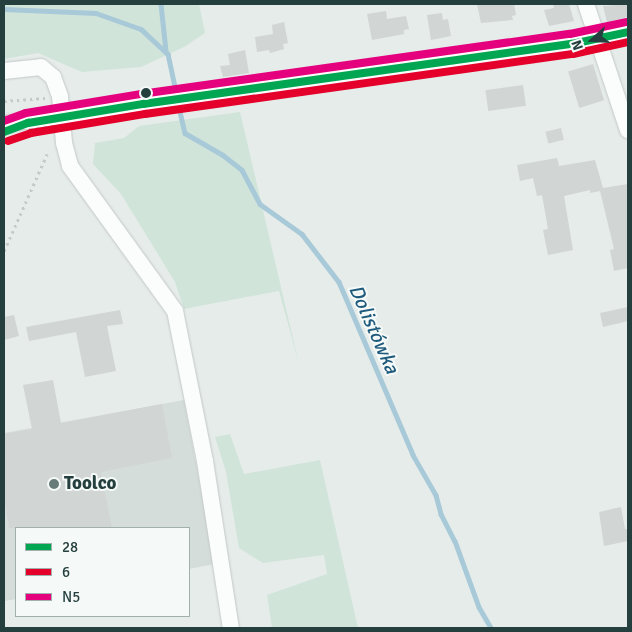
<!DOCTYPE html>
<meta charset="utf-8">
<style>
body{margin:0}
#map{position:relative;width:632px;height:632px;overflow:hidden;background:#e6ecea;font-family:Signika,sans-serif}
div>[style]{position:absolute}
.built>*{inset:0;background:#d5dddb}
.green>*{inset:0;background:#d0e4da}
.stream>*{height:4.5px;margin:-2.25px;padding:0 2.25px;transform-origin:2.25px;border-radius:2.25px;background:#a8c9d8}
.building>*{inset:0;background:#d1d5d4;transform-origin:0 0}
.path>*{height:2.5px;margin-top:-1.25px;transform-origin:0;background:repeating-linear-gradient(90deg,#c2cbca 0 2.5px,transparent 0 6.5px)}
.roads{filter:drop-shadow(0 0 1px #c3c9c7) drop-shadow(0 0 1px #c3c9c7)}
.minor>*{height:16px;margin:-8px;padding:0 8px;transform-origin:8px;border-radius:8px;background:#fbfcfc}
.bus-1>*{height:8px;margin:-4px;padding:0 4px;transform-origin:4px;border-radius:4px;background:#00a651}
.bus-2>*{height:8px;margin:-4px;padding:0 4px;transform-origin:4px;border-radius:4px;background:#e4002b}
.bus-3>*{height:8px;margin:-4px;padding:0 4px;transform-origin:4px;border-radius:4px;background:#e5007d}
.dots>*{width:14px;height:14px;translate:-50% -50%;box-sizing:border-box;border:2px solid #f5faf8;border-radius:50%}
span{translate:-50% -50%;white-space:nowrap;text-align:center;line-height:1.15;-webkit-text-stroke:4px #f5faf8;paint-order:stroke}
.poi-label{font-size:19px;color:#243f3d;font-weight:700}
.left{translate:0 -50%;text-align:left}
.water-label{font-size:20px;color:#1e5a7b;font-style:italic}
.frame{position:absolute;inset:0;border:5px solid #243f3d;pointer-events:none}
.legend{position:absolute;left:15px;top:527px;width:175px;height:90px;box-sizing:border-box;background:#f5faf8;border:1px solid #a1afad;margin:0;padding:6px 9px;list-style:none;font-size:15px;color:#243f3d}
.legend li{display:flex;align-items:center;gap:10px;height:25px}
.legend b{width:25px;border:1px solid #a1afad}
.north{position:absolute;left:567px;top:15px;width:50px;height:50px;-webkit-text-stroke:4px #f5faf8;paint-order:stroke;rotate:251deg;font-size:14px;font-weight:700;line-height:20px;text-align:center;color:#243f3d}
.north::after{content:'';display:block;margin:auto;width:18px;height:22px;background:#243f3d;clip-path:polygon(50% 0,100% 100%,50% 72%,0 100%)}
</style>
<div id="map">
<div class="built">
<div style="clip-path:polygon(184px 400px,215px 564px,189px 569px,189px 528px,16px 528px,16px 599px,5px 601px,4px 433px)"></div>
</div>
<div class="green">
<div style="clip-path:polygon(4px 4px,199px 4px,205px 33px,184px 47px,141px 67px,82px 72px,38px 53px,4px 59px)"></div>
<div style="clip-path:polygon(240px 112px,299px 364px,279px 291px,184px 309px,175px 282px,121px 194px,93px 164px,95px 143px,124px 138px,139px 126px)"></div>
<div style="clip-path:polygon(230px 434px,244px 474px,320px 460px,358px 628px,272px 628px,267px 595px,327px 574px,324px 555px,263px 563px,239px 548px,226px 472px,215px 437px)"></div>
</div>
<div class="stream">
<div style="left:161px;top:4px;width:47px;rotate:83.9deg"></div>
<div style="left:4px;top:9px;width:92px;rotate:2.5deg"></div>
<div style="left:96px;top:13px;width:48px;rotate:19.6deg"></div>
<div style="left:141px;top:29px;width:37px;rotate:43deg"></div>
<div style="left:168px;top:54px;width:43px;rotate:77.9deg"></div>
<div style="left:178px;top:103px;width:31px;rotate:77deg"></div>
<div style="left:185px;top:133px;width:44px;rotate:30.1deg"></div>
<div style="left:223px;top:155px;width:24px;rotate:38deg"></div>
<div style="left:242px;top:170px;width:38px;rotate:62deg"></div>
<div style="left:260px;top:204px;width:52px;rotate:35.5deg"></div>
<div style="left:302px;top:234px;width:61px;rotate:52.4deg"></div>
<div style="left:339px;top:282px;width:188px;rotate:66.8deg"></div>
<div style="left:413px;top:455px;width:46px;rotate:60.1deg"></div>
<div style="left:436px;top:495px;width:20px;rotate:75deg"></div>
<div style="left:441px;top:514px;width:30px;rotate:63deg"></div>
<div style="left:455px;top:541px;width:70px;rotate:70deg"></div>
<div style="left:479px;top:607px;width:24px;rotate:60deg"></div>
</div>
<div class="building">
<div style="clip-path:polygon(477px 4px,514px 4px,516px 15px,512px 16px,513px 20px,481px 23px)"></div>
<div style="clip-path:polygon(553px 4px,569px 4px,574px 21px,549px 26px,544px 10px,554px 8px)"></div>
<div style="clip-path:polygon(628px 4px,628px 17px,607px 22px,603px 6px)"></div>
<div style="clip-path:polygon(386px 11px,387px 19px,406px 16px,409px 29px,404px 30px,404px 34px,372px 40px,367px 14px)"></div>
<div style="clip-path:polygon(442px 13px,443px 20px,448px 19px,451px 36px,431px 40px,427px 15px)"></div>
<div style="clip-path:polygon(284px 22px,288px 43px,283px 44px,284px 49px,270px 53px,269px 50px,257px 52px,255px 37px,273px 34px,272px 25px)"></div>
<div style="clip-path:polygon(245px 50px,249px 73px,223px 77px,220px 66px,230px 65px,228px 54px)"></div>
<div style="left:593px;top:64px;width:38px;height:26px;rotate:73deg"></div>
<div style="left:523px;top:85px;width:21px;height:38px;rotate:82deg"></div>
<div style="left:561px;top:128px;width:12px;height:16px;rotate:76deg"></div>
<div style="clip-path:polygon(557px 158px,559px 166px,595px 160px,603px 188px,628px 184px,628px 268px,614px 271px,610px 250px,614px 249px,600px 191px,590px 193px,590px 190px,564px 196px,573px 250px,548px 255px,543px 230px,548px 229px,542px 195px,537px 196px,533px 178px,520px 181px,517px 165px)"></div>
<div style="clip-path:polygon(628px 307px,628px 321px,603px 327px,600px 313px)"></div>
<div style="clip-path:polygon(120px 310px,123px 324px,107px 326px,116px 371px,85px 377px,76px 332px,29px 341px,26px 327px)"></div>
<div style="clip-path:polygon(14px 315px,19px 336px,4px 340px,4px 317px)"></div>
<div style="clip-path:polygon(53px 380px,61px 423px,162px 404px,172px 458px,101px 472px,112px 528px,9px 528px,4px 496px,4px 434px,32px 429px,23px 385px)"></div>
<div style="clip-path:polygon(621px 507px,625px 529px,628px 529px,628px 541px,604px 546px,599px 512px)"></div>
</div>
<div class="path">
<div style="left:4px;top:101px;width:41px;rotate:-4.2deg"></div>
<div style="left:4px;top:251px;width:106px;rotate:-66.1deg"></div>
</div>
<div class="roads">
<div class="minor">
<div style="left:586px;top:4px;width:133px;rotate:71.6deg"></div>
<div style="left:4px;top:71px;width:37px;rotate:-6deg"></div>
<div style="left:41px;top:67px;width:16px;rotate:40deg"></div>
<div style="left:53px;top:77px;width:20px;rotate:70deg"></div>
<div style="left:60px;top:96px;width:47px;rotate:85.1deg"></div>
<div style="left:64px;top:143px;width:24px;rotate:75deg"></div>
<div style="left:70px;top:166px;width:179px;rotate:54.1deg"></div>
<div style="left:175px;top:311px;width:153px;rotate:78.7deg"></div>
<div style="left:205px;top:461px;width:169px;rotate:81.2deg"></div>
<div style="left:4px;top:124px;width:574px;rotate:-8.02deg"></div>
<div style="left:572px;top:44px;width:57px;rotate:-12.1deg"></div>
</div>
</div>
<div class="bus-1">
<div style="left:4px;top:132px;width:26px;rotate:-21deg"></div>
<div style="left:28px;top:123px;width:117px;rotate:-9.4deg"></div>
<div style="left:143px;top:104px;width:433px;rotate:-8deg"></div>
<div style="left:572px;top:44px;width:57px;rotate:-12.1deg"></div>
</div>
<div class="bus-2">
<div style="left:8px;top:141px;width:24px;rotate:-19deg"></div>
<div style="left:31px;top:133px;width:116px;rotate:-9.5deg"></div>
<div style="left:145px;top:114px;width:432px;rotate:-8deg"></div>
<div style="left:573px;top:54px;width:56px;rotate:-12.3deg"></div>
</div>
<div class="bus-3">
<div style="left:4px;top:121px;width:23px;rotate:-20deg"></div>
<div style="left:26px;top:113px;width:117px;rotate:-9.4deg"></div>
<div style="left:141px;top:94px;width:433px;rotate:-8deg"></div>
<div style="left:570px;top:34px;width:57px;rotate:-12.1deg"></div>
</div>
<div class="dots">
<div style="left:146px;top:93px;background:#243f3d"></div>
<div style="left:54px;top:484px;background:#687c7a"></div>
</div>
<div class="poi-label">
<span class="left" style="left:64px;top:484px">Toolco</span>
</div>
<div class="water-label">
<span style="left:374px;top:329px;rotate:66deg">Dolistówka</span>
</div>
<div class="frame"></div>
<ul class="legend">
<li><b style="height:6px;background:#00a651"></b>28</li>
<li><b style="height:6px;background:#e4002b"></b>6</li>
<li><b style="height:6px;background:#e5007d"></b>N5</li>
</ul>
<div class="north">N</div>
</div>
